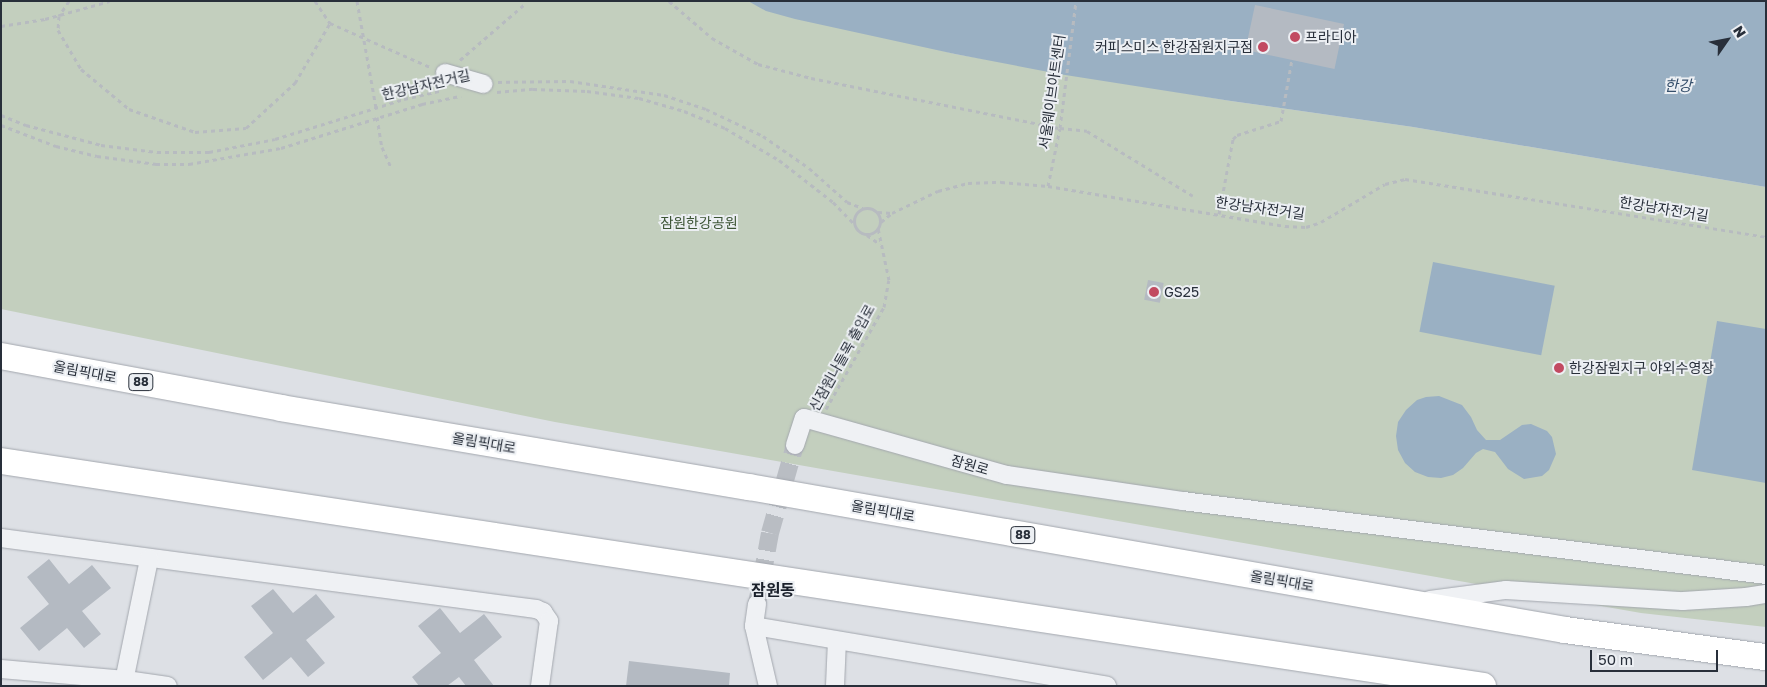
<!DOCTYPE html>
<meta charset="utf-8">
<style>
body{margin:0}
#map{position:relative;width:1767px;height:687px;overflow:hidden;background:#dde0e5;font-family:"Golos Text","Noto Sans KR",sans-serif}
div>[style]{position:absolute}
.green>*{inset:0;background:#c3cfbe}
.water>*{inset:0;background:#9ab0c3;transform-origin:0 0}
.building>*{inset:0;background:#b4bac2;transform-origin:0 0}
.minor-tunnel>*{height:18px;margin-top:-9px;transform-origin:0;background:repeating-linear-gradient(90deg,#b9bdc3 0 18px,transparent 0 27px)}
.path>*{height:3px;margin-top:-1.5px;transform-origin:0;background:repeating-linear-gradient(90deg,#b7bbc0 0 4px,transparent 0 8px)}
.path>.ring{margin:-1.5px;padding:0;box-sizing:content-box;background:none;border:3px solid #b7bbc0;border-radius:50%}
.roads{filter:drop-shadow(0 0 1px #a3a7ae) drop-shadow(0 0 1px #a3a7ae)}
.minor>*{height:18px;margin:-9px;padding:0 9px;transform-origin:9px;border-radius:9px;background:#eff1f4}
.highway>*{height:26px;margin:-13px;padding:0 13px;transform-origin:13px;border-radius:13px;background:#fff}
.dots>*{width:14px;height:14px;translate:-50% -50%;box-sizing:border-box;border:2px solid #eceff3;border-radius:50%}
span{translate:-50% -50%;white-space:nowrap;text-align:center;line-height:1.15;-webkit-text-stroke:4px #eceff3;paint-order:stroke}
.shield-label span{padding:1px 4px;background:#eceff3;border:1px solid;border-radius:4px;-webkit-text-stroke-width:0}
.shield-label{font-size:12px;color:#282f3a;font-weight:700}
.poi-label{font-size:14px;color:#282f3a}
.left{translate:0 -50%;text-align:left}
.right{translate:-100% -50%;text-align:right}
.street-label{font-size:14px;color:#282f3a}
.park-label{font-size:14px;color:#3d5536}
.water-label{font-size:15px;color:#354f6b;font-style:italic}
.quarter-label{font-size:16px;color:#1a202b;font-weight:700}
.frame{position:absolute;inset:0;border:2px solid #282f3a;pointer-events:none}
.north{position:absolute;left:1702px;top:15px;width:50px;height:50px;-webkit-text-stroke:4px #eceff3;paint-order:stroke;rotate:57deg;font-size:14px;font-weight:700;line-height:20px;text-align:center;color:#282f3a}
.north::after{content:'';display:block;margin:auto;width:18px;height:22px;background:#282f3a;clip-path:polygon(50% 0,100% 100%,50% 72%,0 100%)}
.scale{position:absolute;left:1590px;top:650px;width:128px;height:22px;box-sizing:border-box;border:2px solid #282f3a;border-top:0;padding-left:6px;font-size:15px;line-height:18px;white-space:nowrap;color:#282f3a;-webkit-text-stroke:4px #eceff3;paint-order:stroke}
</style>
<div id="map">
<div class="green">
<div style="clip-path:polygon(1px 1px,749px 1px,955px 54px,1231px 101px,1413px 127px,1766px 187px,1766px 627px,1641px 613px,555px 422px,1px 309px)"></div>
</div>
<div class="water">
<div style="clip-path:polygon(748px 1px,1766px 1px,1766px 187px,1413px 127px,1231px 101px,1059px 74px,955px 54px,795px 19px,766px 11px)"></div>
<div style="left:1433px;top:262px;width:124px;height:71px;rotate:11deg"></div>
<div style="clip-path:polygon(1717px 321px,1766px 329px,1766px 483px,1692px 470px)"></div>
<div style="clip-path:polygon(1439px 396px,1462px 405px,1471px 417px,1477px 430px,1486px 440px,1500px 440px,1522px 425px,1531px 424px,1547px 431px,1552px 437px,1556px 454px,1549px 470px,1542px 476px,1524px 479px,1508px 469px,1495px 452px,1483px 449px,1476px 453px,1463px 468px,1453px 475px,1441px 478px,1428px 477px,1415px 472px,1405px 463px,1398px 450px,1396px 436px,1398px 422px,1406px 410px,1417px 400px,1426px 397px)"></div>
</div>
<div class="building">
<div style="left:1255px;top:5px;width:91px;height:46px;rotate:12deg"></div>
<div style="left:1148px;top:280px;width:16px;height:20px;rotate:11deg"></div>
<div style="clip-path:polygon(49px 559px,69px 584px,92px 565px,111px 588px,82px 611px,101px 634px,84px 648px,67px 628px,39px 651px,20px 628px,49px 604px,27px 577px)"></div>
<div style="clip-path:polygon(273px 589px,293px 613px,316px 594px,335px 617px,306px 640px,325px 663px,308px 677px,291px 657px,263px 680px,244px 657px,273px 633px,251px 606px)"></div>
<div style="clip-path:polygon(440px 608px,460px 633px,484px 614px,502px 637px,474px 660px,494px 686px,466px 686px,459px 677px,447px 686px,419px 686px,412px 677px,441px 653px,418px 626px)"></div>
<div style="clip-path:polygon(629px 661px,730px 673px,729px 686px,626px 686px)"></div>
</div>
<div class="minor-tunnel">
<div style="left:757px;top:604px;width:72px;rotate:-79.6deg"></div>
<div style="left:770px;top:533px;width:91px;rotate:-74.1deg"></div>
</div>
<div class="path">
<div style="left:69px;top:1px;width:18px;rotate:124deg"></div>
<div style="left:59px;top:16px;width:14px;rotate:94deg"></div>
<div style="left:58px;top:30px;width:45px;rotate:59.5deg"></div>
<div style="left:81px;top:69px;width:62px;rotate:39.8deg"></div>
<div style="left:129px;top:109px;width:70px;rotate:19.2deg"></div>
<div style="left:195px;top:132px;width:51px;rotate:-4.5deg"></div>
<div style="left:246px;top:128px;width:67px;rotate:-42.6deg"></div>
<div style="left:295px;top:83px;width:69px;rotate:-59.7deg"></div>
<div style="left:315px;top:1px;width:27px;rotate:56deg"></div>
<div style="left:330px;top:23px;width:109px;rotate:23.7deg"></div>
<div style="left:357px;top:1px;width:109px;rotate:79.9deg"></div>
<div style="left:669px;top:1px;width:57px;rotate:40.7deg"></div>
<div style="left:712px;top:38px;width:53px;rotate:29.5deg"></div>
<div style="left:758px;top:64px;width:55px;rotate:14.8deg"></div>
<div style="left:811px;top:78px;width:254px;rotate:11.4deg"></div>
<div style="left:1060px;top:128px;width:27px;rotate:6deg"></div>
<div style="left:1087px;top:131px;width:124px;rotate:31.5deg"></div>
<div style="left:1px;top:26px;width:45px;rotate:-9deg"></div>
<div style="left:45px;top:19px;width:67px;rotate:-15.5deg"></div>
<div style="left:460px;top:60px;width:87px;rotate:-40.8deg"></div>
<div style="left:498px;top:82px;width:72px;rotate:-0.8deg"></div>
<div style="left:570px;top:81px;width:95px;rotate:8.5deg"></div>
<div style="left:664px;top:95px;width:44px;rotate:18.4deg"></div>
<div style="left:706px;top:109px;width:63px;rotate:25.3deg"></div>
<div style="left:763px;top:136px;width:56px;rotate:34.8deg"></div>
<div style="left:809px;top:168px;width:51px;rotate:41.8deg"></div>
<div style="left:847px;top:202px;width:17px;rotate:21deg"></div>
<div style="left:497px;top:92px;width:36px;rotate:-5deg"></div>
<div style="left:533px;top:89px;width:54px;rotate:2.1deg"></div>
<div style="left:587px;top:91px;width:52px;rotate:7.7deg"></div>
<div style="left:639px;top:98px;width:47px;rotate:16.1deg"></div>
<div style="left:684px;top:111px;width:44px;rotate:22.5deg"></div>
<div style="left:725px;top:128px;width:63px;rotate:30.7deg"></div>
<div style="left:779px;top:160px;width:68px;rotate:37.9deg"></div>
<div style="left:833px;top:202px;width:30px;rotate:46deg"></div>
<div style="left:1px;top:115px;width:27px;rotate:22deg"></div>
<div style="left:26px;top:125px;width:78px;rotate:14.9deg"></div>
<div style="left:101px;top:145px;width:56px;rotate:7.1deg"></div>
<div style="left:157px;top:152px;width:52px"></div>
<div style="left:209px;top:152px;width:67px;rotate:-11.1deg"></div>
<div style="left:275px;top:139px;width:135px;rotate:-17.2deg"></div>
<div style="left:404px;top:99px;width:39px;rotate:-13deg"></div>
<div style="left:377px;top:117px;width:30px;rotate:81deg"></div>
<div style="left:382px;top:147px;width:22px;rotate:66deg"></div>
<div style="left:1px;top:125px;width:59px;rotate:20.9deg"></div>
<div style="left:56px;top:146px;width:42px;rotate:13.7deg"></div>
<div style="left:97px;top:156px;width:60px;rotate:7.7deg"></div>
<div style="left:156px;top:164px;width:33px"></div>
<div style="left:189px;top:164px;width:93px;rotate:-9.9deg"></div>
<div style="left:281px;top:148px;width:148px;rotate:-17.3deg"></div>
<div style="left:422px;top:104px;width:40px;rotate:-12deg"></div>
<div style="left:1048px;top:186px;width:59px;rotate:-78.3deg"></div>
<div style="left:1060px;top:128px;width:128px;rotate:-82.8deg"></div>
<div class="ring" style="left:854px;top:208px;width:23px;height:23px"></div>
<div style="left:878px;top:212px;width:14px;rotate:4deg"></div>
<div style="left:1219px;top:214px;width:76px;rotate:-79.4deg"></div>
<div style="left:1233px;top:139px;width:6px;rotate:-45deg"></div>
<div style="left:1237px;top:135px;width:46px;rotate:-17.7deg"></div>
<div style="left:1281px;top:121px;width:63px;rotate:-79.9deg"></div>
<div style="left:881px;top:222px;width:14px;rotate:-39deg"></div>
<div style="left:892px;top:213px;width:51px;rotate:-25.6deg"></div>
<div style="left:938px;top:191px;width:31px;rotate:-15deg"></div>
<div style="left:968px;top:183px;width:33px;rotate:-2deg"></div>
<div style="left:1001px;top:182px;width:47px;rotate:4.9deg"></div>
<div style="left:1048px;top:186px;width:240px;rotate:9.6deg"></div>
<div style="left:1285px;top:226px;width:21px;rotate:3deg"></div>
<div style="left:1306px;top:227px;width:16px;rotate:-18deg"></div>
<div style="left:1321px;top:222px;width:74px;rotate:-30.7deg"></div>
<div style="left:1385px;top:184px;width:21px;rotate:-14deg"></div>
<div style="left:1405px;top:179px;width:366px;rotate:9.1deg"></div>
<div style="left:867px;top:235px;width:16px;rotate:35deg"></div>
<div style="left:826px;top:409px;width:117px;rotate:-60.4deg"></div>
<div style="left:884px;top:307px;width:27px;rotate:-80deg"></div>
<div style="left:889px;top:280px;width:53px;rotate:-101.9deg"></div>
</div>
<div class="roads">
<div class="minor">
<div style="left:445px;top:73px;width:40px;rotate:16deg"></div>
<div style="left:795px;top:445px;width:28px;rotate:-72deg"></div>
<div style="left:804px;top:418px;width:211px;rotate:15.7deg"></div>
<div style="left:1007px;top:475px;width:178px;rotate:8.4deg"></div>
<div style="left:1183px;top:501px;width:588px;rotate:7.23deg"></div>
<div style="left:1px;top:538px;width:540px;rotate:7.56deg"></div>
<div style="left:536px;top:609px;width:8px;rotate:23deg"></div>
<div style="left:543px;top:612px;width:11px;rotate:56deg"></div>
<div style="left:549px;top:621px;width:66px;rotate:97.9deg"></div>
<div style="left:1430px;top:600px;width:77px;rotate:-7.5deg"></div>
<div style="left:1506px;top:590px;width:177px;rotate:3.6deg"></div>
<div style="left:1683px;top:601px;width:63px;rotate:-3.6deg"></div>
<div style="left:1746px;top:597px;width:20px;rotate:-9deg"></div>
<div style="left:757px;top:604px;width:22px;rotate:98deg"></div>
<div style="left:754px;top:626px;width:62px;rotate:76.9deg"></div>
<div style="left:754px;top:626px;width:358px;rotate:9.6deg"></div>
<div style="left:1px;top:669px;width:125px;rotate:5deg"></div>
<div style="left:126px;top:680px;width:42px;rotate:8.1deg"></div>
<div style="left:123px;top:686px;width:130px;rotate:-78.4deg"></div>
<div style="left:835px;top:686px;width:45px;rotate:-87.5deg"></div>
</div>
<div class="highway">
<div style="left:1px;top:356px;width:285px;rotate:10.5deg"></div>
<div style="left:281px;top:408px;width:475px;rotate:9.6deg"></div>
<div style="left:749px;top:487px;width:828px;rotate:9.94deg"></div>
<div style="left:1565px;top:630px;width:203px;rotate:7.7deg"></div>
<div style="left:1px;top:461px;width:1499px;rotate:8.63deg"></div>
</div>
</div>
<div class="dots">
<div style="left:1295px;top:37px;background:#c24a61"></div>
<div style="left:1263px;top:47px;background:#c24a61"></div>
<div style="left:1154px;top:292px;background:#c24a61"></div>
<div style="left:1559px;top:368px;background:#c24a61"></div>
</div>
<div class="shield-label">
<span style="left:141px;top:382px">88</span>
<span style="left:1023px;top:535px">88</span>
</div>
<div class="poi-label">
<span class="left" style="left:1305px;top:37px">프라디아</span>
<span class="right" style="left:1253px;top:47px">커피스미스 한강잠원지구점</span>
<span class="left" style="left:1164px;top:292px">GS25</span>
<span class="left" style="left:1569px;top:368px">한강잠원지구 야외수영장</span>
</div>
<div class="street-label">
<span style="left:426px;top:85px;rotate:-13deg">한강남자전거길</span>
<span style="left:1052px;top:92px;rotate:-82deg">서울웨이브아트센터</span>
<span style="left:1260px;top:208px;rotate:8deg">한강남자전거길</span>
<span style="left:1664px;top:209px;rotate:9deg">한강남자전거길</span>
<span style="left:842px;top:358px;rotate:-61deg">신잠원나들목 출입로</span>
<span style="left:85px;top:372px;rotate:11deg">올림픽대로</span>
<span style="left:484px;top:443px;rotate:10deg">올림픽대로</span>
<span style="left:970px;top:465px;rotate:16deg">잠원로</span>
<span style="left:883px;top:511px;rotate:10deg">올림픽대로</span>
<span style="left:1282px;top:581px;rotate:10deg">올림픽대로</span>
</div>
<div class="park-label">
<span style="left:699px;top:223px">잠원한강공원</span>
</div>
<div class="water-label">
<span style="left:1678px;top:86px">한강</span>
</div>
<div class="quarter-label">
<span style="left:773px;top:590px">잠원동</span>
</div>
<div class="frame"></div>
<div class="north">N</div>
<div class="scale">50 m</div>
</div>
